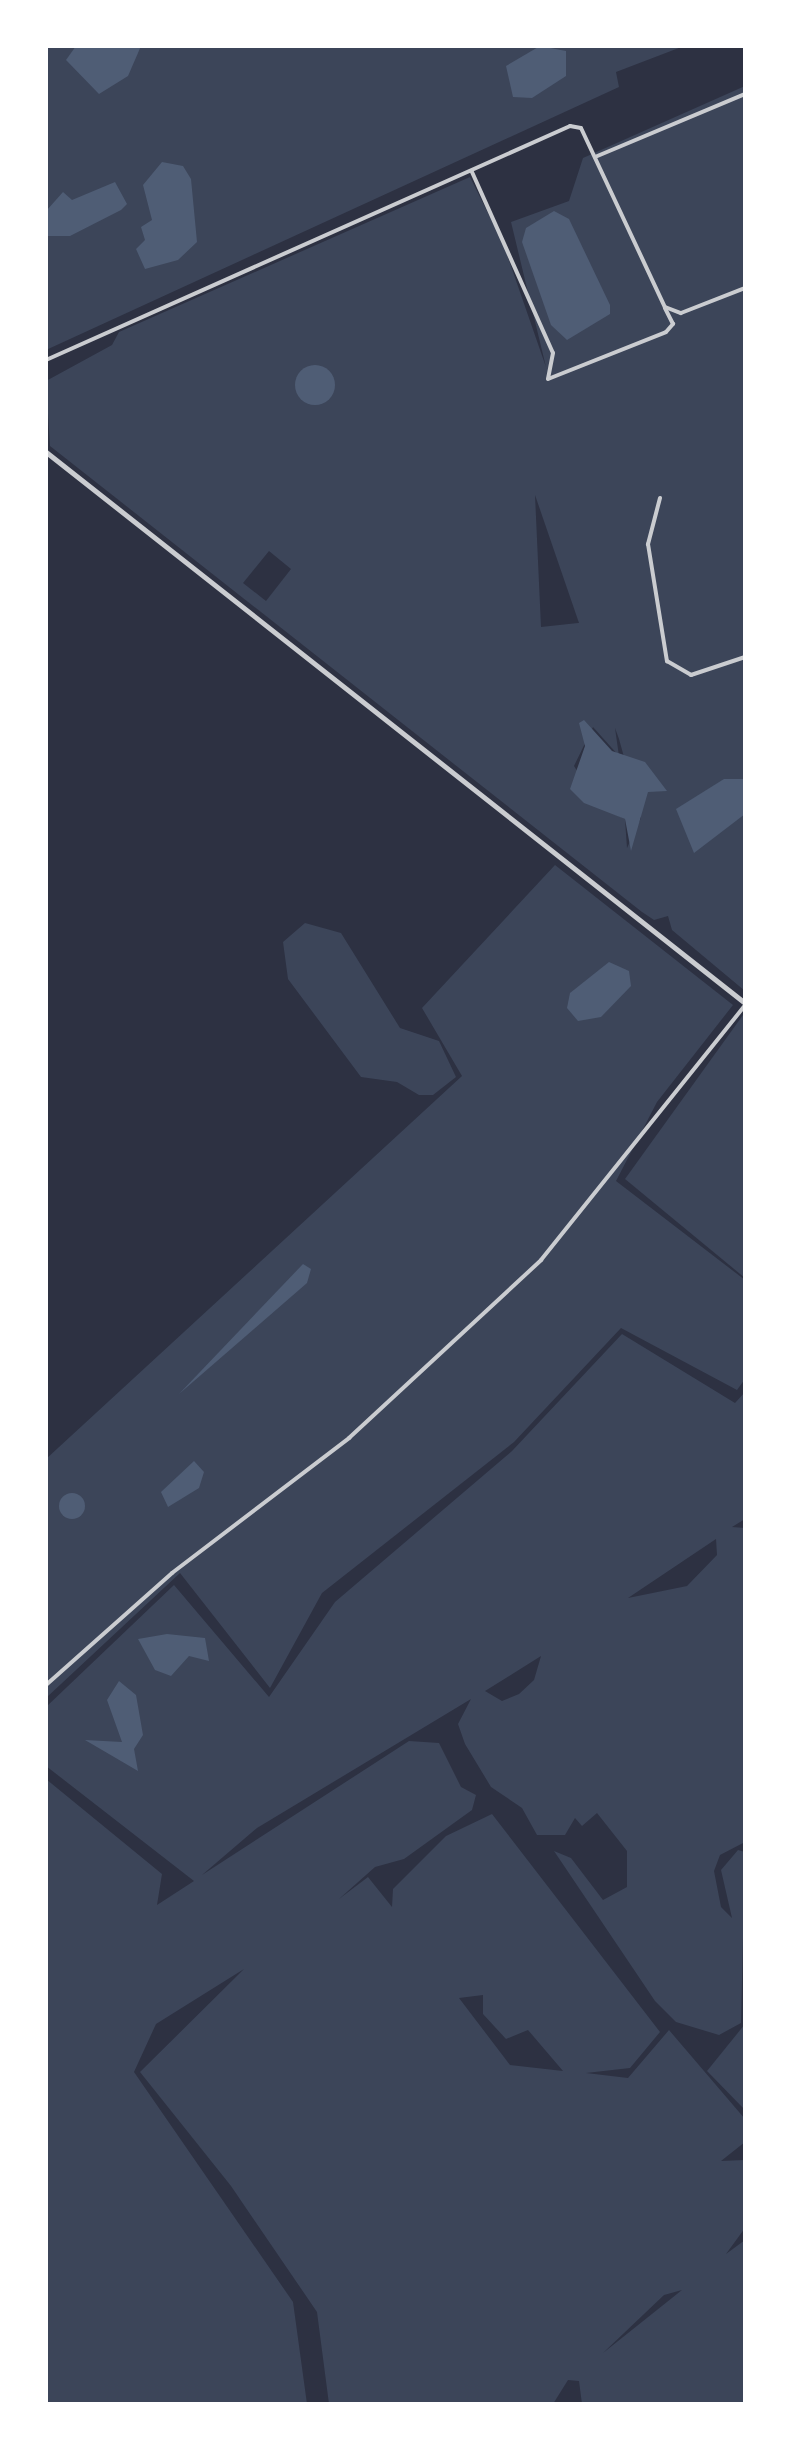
<!DOCTYPE html>
<style>
body{margin:0}
#map{position:relative;width:791px;height:2450px;overflow:hidden;background:#2d3142;font-family:"Open Sans",sans-serif}
div>[style]{position:absolute}
.green>*{inset:0;background:#3c4559}
.water>*{inset:0;background:#4f5d75}
.round{border-radius:50%}
.minor>*{height:4px;margin:-2px;padding:0 2px;transform-origin:2px;border-radius:2px;background:#caccd0}
.tertiary>*{height:5px;margin:-2.5px;padding:0 2.5px;transform-origin:2.5px;border-radius:2.5px;background:#caccd0}
span{translate:-50% -50%;white-space:nowrap;text-align:center;line-height:1.15;-webkit-text-stroke:8px #fff;paint-order:stroke}
.frame{position:absolute;inset:0;border:48px solid #fff;pointer-events:none}
</style>
<div id="map">
<div class="green">
<div style="clip-path:polygon(46px 46px,684px 46px,616px 72px,619px 87px,46px 350px)"></div>
<div style="clip-path:polygon(evenodd,745px 86px,745px 991px,672px 930px,668px 916px,654px 920px,642px 912px,50px 446px,46px 381px,112px 345px,119px 332px,470px 177px,503px 243px,546px 367px,511px 222px,569px 201px,583px 158px,745px 86px,535px 495px,579px 623px,578px 623px,541px 627px,535px 495px,745px 86px,269px 551px,291px 569px,266px 601px,243px 583px,269px 551px,745px 86px,593px 727px,619px 756px,615px 728px,619px 739px,641px 818px,627px 848px,625px 819px,601px 808px,574px 766px,593px 727px)"></div>
<div style="clip-path:polygon(555px 865px,733px 1005px,657px 1102px,616px 1181px,745px 1280px,745px 1379px,737px 1390px,621px 1328px,514px 1442px,322px 1593px,270px 1688px,180px 1573px,46px 1698px,46px 1459px,462px 1076px,422px 1008px)"></div>
<div style="clip-path:polygon(305px 923px,341px 933px,400px 1028px,439px 1041px,456px 1077px,433px 1095px,419px 1095px,397px 1082px,361px 1077px,288px 979px,283px 942px)"></div>
<div style="clip-path:polygon(743px 1015px,745px 1017px,745px 1278px,625px 1179px)"></div>
<div style="clip-path:polygon(evenodd,622px 1334px,735px 1403px,745px 1392px,745px 1519px,732px 1527px,745px 1528px,745px 1842px,720px 1855px,714px 1871px,721px 1907px,732px 1918px,721px 1870px,738px 1850px,745px 1852px,741px 2023px,719px 2035px,676px 2022px,655px 2001px,554px 1851px,571px 1858px,603px 1900px,627px 1887px,627px 1851px,597px 1813px,582px 1826px,575px 1818px,565px 1835px,537px 1835px,522px 1808px,491px 1787px,465px 1744px,458px 1724px,471px 1699px,257px 1828px,202px 1875px,409px 1741px,439px 1743px,461px 1787px,476px 1795px,472px 1810px,404px 1859px,375px 1867px,339px 1899px,368px 1877px,392px 1907px,393px 1889px,446px 1836px,492px 1814px,660px 2032px,630px 2068px,586px 2073px,628px 2078px,669px 2030px,745px 2119px,745px 2142px,721px 2161px,745px 2160px,745px 2228px,726px 2254px,745px 2240px,745px 2404px,582px 2404px,579px 2381px,568px 2380px,553px 2404px,329px 2404px,317px 2312px,231px 2186px,140px 2072px,244px 1969px,156px 2024px,134px 2072px,293px 2302px,307px 2404px,46px 2404px,46px 1779px,162px 1874px,157px 1905px,194px 1881px,46px 1766px,46px 1707px,174px 1585px,269px 1697px,335px 1602px,512px 1451px,622px 1334px,716px 1539px,717px 1555px,687px 1586px,628px 1598px,716px 1539px,622px 1334px,541px 1656px,534px 1680px,519px 1694px,502px 1701px,485px 1691px,541px 1656px,622px 1334px,483px 1995px,483px 2014px,506px 2039px,528px 2030px,563px 2071px,510px 2065px,459px 1998px,483px 1995px,622px 1334px,682px 2290px,603px 2353px,664px 2295px,682px 2290px)"></div>
<div style="clip-path:polygon(745px 2024px,745px 2110px,707px 2071px)"></div>
</div>
<div class="water">
<div style="clip-path:polygon(76px 46px,141px 46px,128px 76px,99px 94px,66px 60px)"></div>
<div style="clip-path:polygon(540px 46px,566px 51px,566px 76px,532px 98px,513px 97px,506px 66px)"></div>
<div style="clip-path:polygon(162px 162px,183px 166px,191px 179px,197px 242px,178px 260px,145px 269px,136px 249px,145px 240px,141px 227px,152px 220px,143px 185px)"></div>
<div style="clip-path:polygon(115px 182px,127px 204px,121px 210px,70px 236px,46px 236px,47px 210px,63px 192px,72px 200px)"></div>
<div style="clip-path:polygon(554px 211px,569px 219px,610px 305px,610px 314px,567px 340px,551px 325px,522px 242px,526px 228px)"></div>
<div class="round" style="left:295px;top:365px;width:40px;height:40px"></div>
<div style="clip-path:polygon(584px 720px,612px 751px,645px 762px,667px 791px,648px 792px,631px 851px,625px 819px,584px 803px,570px 789px,585px 746px,579px 723px)"></div>
<div style="clip-path:polygon(724px 779px,745px 779px,745px 814px,694px 853px,676px 809px)"></div>
<div style="clip-path:polygon(609px 962px,629px 971px,631px 986px,601px 1017px,578px 1021px,567px 1008px,570px 993px)"></div>
<div style="clip-path:polygon(303px 1264px,311px 1269px,307px 1283px,179px 1394px)"></div>
<div style="clip-path:polygon(194px 1461px,204px 1472px,199px 1488px,168px 1507px,161px 1492px)"></div>
<div class="round" style="left:59px;top:1493px;width:26px;height:26px"></div>
<div style="clip-path:polygon(167px 1634px,205px 1638px,209px 1661px,189px 1656px,171px 1676px,155px 1670px,138px 1639px)"></div>
<div style="clip-path:polygon(119px 1681px,136px 1695px,143px 1735px,134px 1749px,138px 1771px,85px 1740px,122px 1742px,107px 1700px)"></div>
</div>
<div class="minor">
<div style="left:595px;top:157px;width:163px;rotate:-22.8deg"></div>
<div style="left:472px;top:172px;width:198px;rotate:65.9deg"></div>
<div style="left:553px;top:353px;width:26px;rotate:101deg"></div>
<div style="left:548px;top:379px;width:127px;rotate:-21.7deg"></div>
<div style="left:666px;top:332px;width:11px;rotate:-49deg"></div>
<div style="left:673px;top:324px;width:18px;rotate:-117deg"></div>
<div style="left:46px;top:360px;width:574px;rotate:-24.06deg"></div>
<div style="left:570px;top:126px;width:11px;rotate:10deg"></div>
<div style="left:581px;top:128px;width:198px;rotate:64.9deg"></div>
<div style="left:665px;top:307px;width:17px;rotate:21deg"></div>
<div style="left:681px;top:313px;width:69px;rotate:-21.3deg"></div>
<div style="left:660px;top:498px;width:48px;rotate:104.6deg"></div>
<div style="left:648px;top:544px;width:119px;rotate:80.8deg"></div>
<div style="left:667px;top:661px;width:28px;rotate:30deg"></div>
<div style="left:691px;top:675px;width:57px;rotate:-18.4deg"></div>
<div style="left:46px;top:1685px;width:169px;rotate:-41.6deg"></div>
<div style="left:172px;top:1573px;width:223px;rotate:-37.3deg"></div>
<div style="left:349px;top:1438px;width:262px;rotate:-42.8deg"></div>
<div style="left:541px;top:1260px;width:327px;rotate:-51.3deg"></div>
</div>
<div class="tertiary">
<div style="left:46px;top:452px;width:890px;rotate:38.25deg"></div>
</div>
<div class="frame"></div>
</div>
